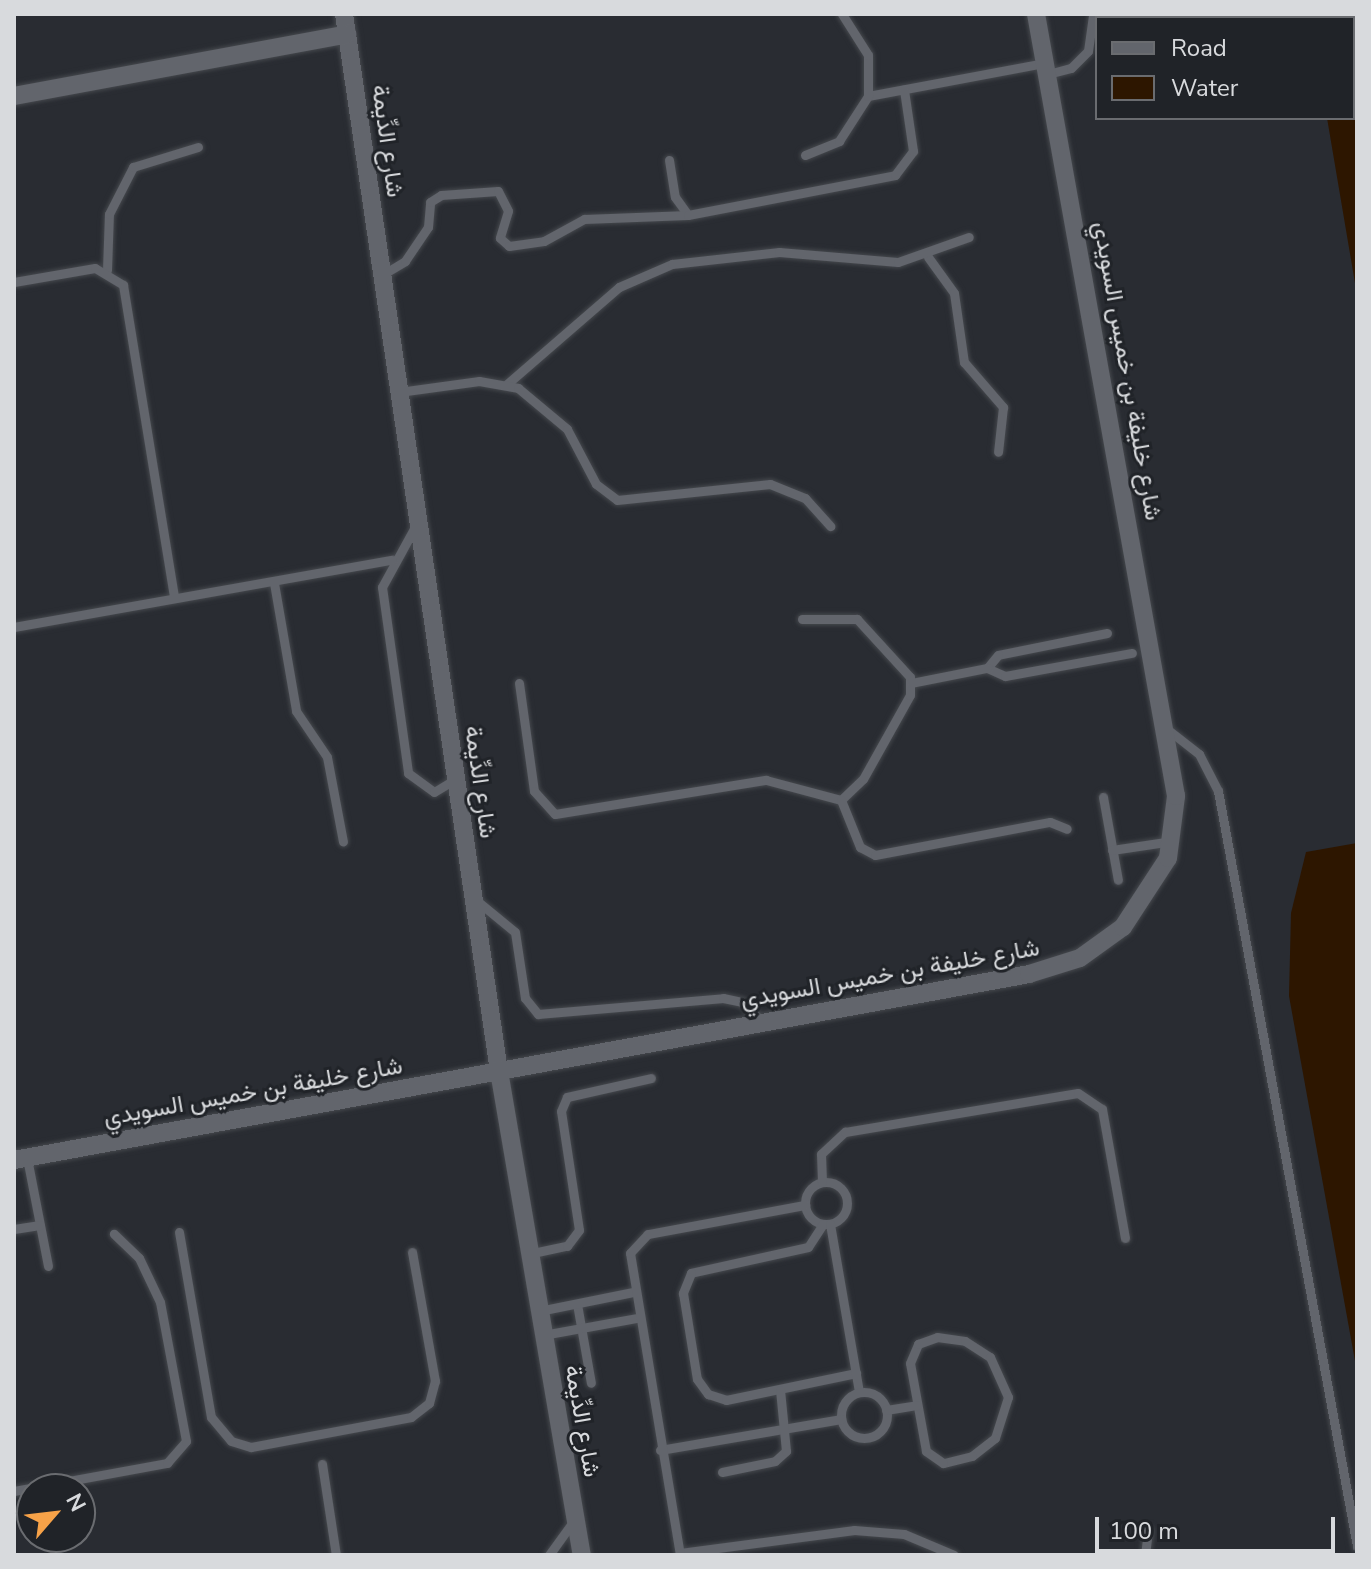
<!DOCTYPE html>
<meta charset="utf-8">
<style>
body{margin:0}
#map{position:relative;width:1371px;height:1569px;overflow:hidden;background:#292c32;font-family:"Nunito Sans",Vazirmatn,sans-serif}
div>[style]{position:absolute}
.water>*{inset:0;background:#2d1600}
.roads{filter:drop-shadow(0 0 2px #45484d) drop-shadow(0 0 2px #45484d)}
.service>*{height:9px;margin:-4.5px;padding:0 4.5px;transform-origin:4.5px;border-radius:4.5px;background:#62656c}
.service>.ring{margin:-4.5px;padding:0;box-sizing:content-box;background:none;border:9px solid #62656c;border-radius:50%}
.minor>*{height:18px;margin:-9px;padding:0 9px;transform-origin:9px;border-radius:9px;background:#62656c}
span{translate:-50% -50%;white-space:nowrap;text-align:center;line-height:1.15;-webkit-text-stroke:6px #202328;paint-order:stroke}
.street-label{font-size:24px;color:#d8dadd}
.frame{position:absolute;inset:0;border:16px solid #d8dadd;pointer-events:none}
.legend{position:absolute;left:1095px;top:16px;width:260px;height:104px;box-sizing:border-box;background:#202328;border:2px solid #6a6c70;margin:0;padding:10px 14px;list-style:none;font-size:24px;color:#d8dadd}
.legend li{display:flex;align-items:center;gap:16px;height:40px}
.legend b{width:40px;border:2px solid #6a6c70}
.north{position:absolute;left:16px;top:1473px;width:80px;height:80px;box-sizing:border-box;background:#202328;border:2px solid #6a6c70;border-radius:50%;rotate:62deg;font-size:22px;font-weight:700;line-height:32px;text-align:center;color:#d8dadd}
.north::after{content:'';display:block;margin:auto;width:28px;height:36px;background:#f7a248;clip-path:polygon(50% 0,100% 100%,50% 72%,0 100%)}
.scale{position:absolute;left:1095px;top:1517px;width:240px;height:36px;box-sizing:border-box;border:4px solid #d8dadd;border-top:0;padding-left:10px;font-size:24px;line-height:28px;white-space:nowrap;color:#d8dadd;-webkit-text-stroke:6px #202328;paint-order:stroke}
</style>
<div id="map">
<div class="water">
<div style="clip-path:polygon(1309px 14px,1357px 14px,1357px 295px,1327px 118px,1353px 118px,1353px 18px)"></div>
<div style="clip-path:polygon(1357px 843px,1357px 1372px,1289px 996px,1291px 913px,1306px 852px)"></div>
</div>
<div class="roads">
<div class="service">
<div style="left:1048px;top:74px;width:24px;rotate:-15deg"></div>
<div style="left:1071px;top:68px;width:24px;rotate:-45deg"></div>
<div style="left:1088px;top:51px;width:37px;rotate:-82deg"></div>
<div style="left:868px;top:96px;width:180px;rotate:-10.6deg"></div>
<div style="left:805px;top:155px;width:37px;rotate:-22deg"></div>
<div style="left:839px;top:141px;width:54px;rotate:-57.2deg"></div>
<div style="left:868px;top:96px;width:41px;rotate:-90deg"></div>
<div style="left:868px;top:55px;width:49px;rotate:-122.4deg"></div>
<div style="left:669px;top:160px;width:37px;rotate:81deg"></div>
<div style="left:675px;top:197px;width:22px;rotate:54deg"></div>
<div style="left:928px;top:257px;width:44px;rotate:54.2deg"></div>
<div style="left:954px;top:293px;width:70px;rotate:81.8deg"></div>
<div style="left:964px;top:362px;width:60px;rotate:49.1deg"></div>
<div style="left:1003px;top:407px;width:45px;rotate:96.3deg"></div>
<div style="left:107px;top:270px;width:56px;rotate:-88deg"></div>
<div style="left:109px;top:214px;width:53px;rotate:-62.9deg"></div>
<div style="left:133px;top:167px;width:68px;rotate:-17.1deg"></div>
<div style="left:382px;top:275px;width:27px;rotate:-31deg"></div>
<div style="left:405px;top:261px;width:41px;rotate:-55.9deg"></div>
<div style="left:428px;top:227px;width:25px;rotate:-85deg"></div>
<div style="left:430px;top:202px;width:13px;rotate:-32deg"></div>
<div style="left:441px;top:195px;width:57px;rotate:-4deg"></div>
<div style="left:498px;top:191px;width:22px;rotate:63deg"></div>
<div style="left:508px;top:211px;width:28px;rotate:107deg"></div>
<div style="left:500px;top:238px;width:12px;rotate:42deg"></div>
<div style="left:509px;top:246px;width:35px;rotate:-8deg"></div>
<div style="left:544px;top:241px;width:46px;rotate:-28.8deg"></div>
<div style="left:584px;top:219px;width:104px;rotate:-2.2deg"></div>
<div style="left:688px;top:215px;width:211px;rotate:-10.9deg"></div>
<div style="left:895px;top:175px;width:30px;rotate:-53deg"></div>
<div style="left:913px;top:151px;width:62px;rotate:-98.4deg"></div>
<div style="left:14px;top:282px;width:82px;rotate:-9.8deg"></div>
<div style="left:95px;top:268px;width:33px;rotate:31deg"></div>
<div style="left:123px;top:285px;width:317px;rotate:80.7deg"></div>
<div style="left:507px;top:384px;width:148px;rotate:-40.9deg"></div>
<div style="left:619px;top:287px;width:58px;rotate:-23.5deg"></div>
<div style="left:672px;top:264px;width:108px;rotate:-6.4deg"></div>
<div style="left:779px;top:252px;width:119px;rotate:4.8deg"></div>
<div style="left:898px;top:262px;width:75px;rotate:-19.4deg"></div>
<div style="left:399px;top:392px;width:81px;rotate:-7.8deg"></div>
<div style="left:479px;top:381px;width:40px;rotate:10deg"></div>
<div style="left:518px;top:388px;width:64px;rotate:39.9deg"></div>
<div style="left:567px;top:429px;width:62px;rotate:62.2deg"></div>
<div style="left:596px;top:484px;width:26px;rotate:37deg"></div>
<div style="left:617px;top:500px;width:154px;rotate:-6deg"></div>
<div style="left:770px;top:484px;width:38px;rotate:22deg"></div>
<div style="left:805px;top:498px;width:38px;rotate:48deg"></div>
<div style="left:416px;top:525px;width:71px;rotate:118.7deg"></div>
<div style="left:382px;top:587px;width:188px;rotate:82deg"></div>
<div style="left:408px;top:773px;width:32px;rotate:36deg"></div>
<div style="left:434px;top:792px;width:26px;rotate:-31deg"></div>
<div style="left:274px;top:583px;width:130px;rotate:80.2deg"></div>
<div style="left:296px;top:711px;width:55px;rotate:56deg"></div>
<div style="left:327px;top:757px;width:86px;rotate:79.3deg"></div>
<div style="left:14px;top:627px;width:384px;rotate:-10.1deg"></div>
<div style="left:1107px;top:633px;width:111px;rotate:168.6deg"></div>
<div style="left:998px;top:655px;width:17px;rotate:130deg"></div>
<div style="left:987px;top:668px;width:20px;rotate:24deg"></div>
<div style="left:1005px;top:676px;width:129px;rotate:-10.3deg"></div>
<div style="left:519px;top:683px;width:109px;rotate:82.1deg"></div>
<div style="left:534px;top:791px;width:31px;rotate:48deg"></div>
<div style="left:555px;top:814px;width:214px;rotate:-9.2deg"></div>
<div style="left:766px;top:780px;width:78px;rotate:14.9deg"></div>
<div style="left:841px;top:800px;width:30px;rotate:-44deg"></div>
<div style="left:863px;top:779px;width:96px;rotate:-60.8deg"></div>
<div style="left:910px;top:695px;width:18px;rotate:-90deg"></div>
<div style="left:910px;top:677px;width:79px;rotate:-132.4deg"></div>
<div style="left:857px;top:619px;width:55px;rotate:180deg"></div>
<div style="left:911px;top:683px;width:77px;rotate:-11.2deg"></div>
<div style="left:1167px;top:729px;width:41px;rotate:38deg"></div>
<div style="left:1199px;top:754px;width:42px;rotate:62.8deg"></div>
<div style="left:1218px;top:791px;width:768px;rotate:79.57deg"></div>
<div style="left:1103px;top:797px;width:84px;rotate:79.8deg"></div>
<div style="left:841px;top:800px;width:51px;rotate:68deg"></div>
<div style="left:860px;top:847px;width:17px;rotate:28deg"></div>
<div style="left:875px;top:855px;width:178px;rotate:-10.7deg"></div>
<div style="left:1050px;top:822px;width:18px;rotate:22deg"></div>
<div style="left:1112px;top:850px;width:61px;rotate:-8.5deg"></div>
<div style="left:476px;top:900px;width:50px;rotate:39.4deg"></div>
<div style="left:515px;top:932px;width:67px;rotate:81.4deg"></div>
<div style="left:525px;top:998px;width:21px;rotate:51deg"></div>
<div style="left:538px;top:1014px;width:186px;rotate:-4.9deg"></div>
<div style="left:723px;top:998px;width:19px;rotate:12deg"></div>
<div style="left:742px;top:1002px;width:28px;rotate:44deg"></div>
<div style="left:27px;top:1158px;width:110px;rotate:79deg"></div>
<div class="ring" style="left:805px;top:1182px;width:33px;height:33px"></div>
<div style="left:822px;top:1182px;width:28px;rotate:-92deg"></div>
<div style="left:821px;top:1154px;width:33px;rotate:-43deg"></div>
<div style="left:845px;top:1132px;width:236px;rotate:-9.5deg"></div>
<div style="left:1078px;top:1093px;width:29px;rotate:34deg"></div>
<div style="left:1102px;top:1109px;width:131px;rotate:79.9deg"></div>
<div style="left:823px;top:1224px;width:27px;rotate:123deg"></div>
<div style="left:808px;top:1247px;width:120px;rotate:167.5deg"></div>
<div style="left:691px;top:1273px;width:22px;rotate:112deg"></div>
<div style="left:683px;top:1293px;width:87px;rotate:80.8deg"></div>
<div style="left:697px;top:1379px;width:19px;rotate:54deg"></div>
<div style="left:708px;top:1394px;width:19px;rotate:18deg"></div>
<div style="left:726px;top:1400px;width:133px;rotate:-11.7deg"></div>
<div style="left:830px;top:1224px;width:170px;rotate:80.2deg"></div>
<div style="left:14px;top:1229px;width:26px;rotate:-9deg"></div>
<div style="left:179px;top:1232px;width:188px;rotate:80.2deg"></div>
<div style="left:211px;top:1417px;width:31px;rotate:50deg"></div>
<div style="left:231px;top:1441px;width:21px;rotate:17deg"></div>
<div style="left:251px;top:1447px;width:163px;rotate:-10.6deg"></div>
<div style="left:411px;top:1417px;width:23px;rotate:-38deg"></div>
<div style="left:429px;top:1403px;width:23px;rotate:-75deg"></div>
<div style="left:435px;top:1381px;width:131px;rotate:-100.1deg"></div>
<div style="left:528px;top:1254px;width:40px;rotate:-12deg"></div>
<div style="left:567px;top:1246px;width:20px;rotate:-53deg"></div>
<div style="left:579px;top:1230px;width:120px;rotate:-98.6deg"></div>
<div style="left:561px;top:1111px;width:15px;rotate:-67deg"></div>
<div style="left:567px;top:1097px;width:86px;rotate:-12.7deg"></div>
<div style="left:577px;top:1304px;width:80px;rotate:80deg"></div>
<div style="left:539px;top:1311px;width:96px;rotate:-11.4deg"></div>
<div style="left:543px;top:1335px;width:96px;rotate:-10.3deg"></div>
<div style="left:937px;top:1337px;width:28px;rotate:8deg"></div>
<div style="left:965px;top:1341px;width:30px;rotate:33deg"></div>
<div style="left:990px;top:1357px;width:44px;rotate:65.8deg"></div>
<div style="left:1008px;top:1397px;width:43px;rotate:107.6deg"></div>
<div style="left:995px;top:1438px;width:29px;rotate:142deg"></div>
<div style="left:972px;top:1456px;width:30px;rotate:166deg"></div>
<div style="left:943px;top:1463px;width:21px;rotate:-145deg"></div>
<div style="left:926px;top:1451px;width:89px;rotate:-100.3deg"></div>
<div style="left:910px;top:1363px;width:21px;rotate:-67deg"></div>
<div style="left:918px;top:1344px;width:20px;rotate:-20deg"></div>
<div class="ring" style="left:841px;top:1392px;width:37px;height:37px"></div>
<div style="left:886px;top:1410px;width:31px;rotate:-9deg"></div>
<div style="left:660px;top:1450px;width:184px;rotate:-9.7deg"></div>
<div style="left:322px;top:1464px;width:92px;rotate:81.3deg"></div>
<div style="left:722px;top:1472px;width:54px;rotate:-11.7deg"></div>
<div style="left:775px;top:1461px;width:15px;rotate:-42deg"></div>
<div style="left:786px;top:1451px;width:61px;rotate:-95.6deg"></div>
<div style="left:14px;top:1491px;width:156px;rotate:-10.4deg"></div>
<div style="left:167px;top:1463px;width:29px;rotate:-49deg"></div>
<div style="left:186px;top:1441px;width:141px;rotate:-100.6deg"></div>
<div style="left:160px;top:1302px;width:49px;rotate:-115.5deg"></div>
<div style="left:139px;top:1258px;width:35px;rotate:-136deg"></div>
<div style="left:680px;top:1553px;width:176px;rotate:-7.5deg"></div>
<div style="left:854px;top:1530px;width:50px;rotate:4.6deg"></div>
<div style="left:904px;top:1534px;width:54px;rotate:22.8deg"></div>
<div style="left:549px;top:1555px;width:44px;rotate:-54.2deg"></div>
<div style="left:680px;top:1555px;width:306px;rotate:-99.4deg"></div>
<div style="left:630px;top:1253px;width:26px;rotate:-47deg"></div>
<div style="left:648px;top:1234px;width:160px;rotate:-10.5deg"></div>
<div style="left:1145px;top:1555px;width:25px;rotate:-83deg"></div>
</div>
<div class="minor">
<div style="left:344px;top:14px;width:1068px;rotate:81.66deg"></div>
<div style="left:499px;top:1071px;width:491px;rotate:80.3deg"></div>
<div style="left:14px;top:96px;width:339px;rotate:-10.5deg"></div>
<div style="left:14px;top:1160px;width:1032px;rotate:-10.38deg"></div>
<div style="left:1029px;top:974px;width:53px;rotate:-17.4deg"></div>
<div style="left:1080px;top:958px;width:53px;rotate:-35.8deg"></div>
<div style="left:1123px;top:927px;width:82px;rotate:-56.9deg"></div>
<div style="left:1168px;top:858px;width:63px;rotate:-82.6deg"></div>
<div style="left:1176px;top:796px;width:794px;rotate:-100.15deg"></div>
</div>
</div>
<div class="street-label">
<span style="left:387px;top:141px;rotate:82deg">شارع الدِّيمة</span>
<span style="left:1127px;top:371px;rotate:80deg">شارع خليفة بن خميس السويدي</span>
<span style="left:480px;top:782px;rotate:82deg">شارع الدِّيمة</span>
<span style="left:890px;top:974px;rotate:-10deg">شارع خليفة بن خميس السويدي</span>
<span style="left:253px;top:1092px;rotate:-10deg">شارع خليفة بن خميس السويدي</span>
<span style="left:582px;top:1421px;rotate:80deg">شارع الدِّيمة</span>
</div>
<div class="frame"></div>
<ul class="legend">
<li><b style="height:10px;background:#62656c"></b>Road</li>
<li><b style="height:22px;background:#2d1600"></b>Water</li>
</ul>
<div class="north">N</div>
<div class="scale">100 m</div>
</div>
